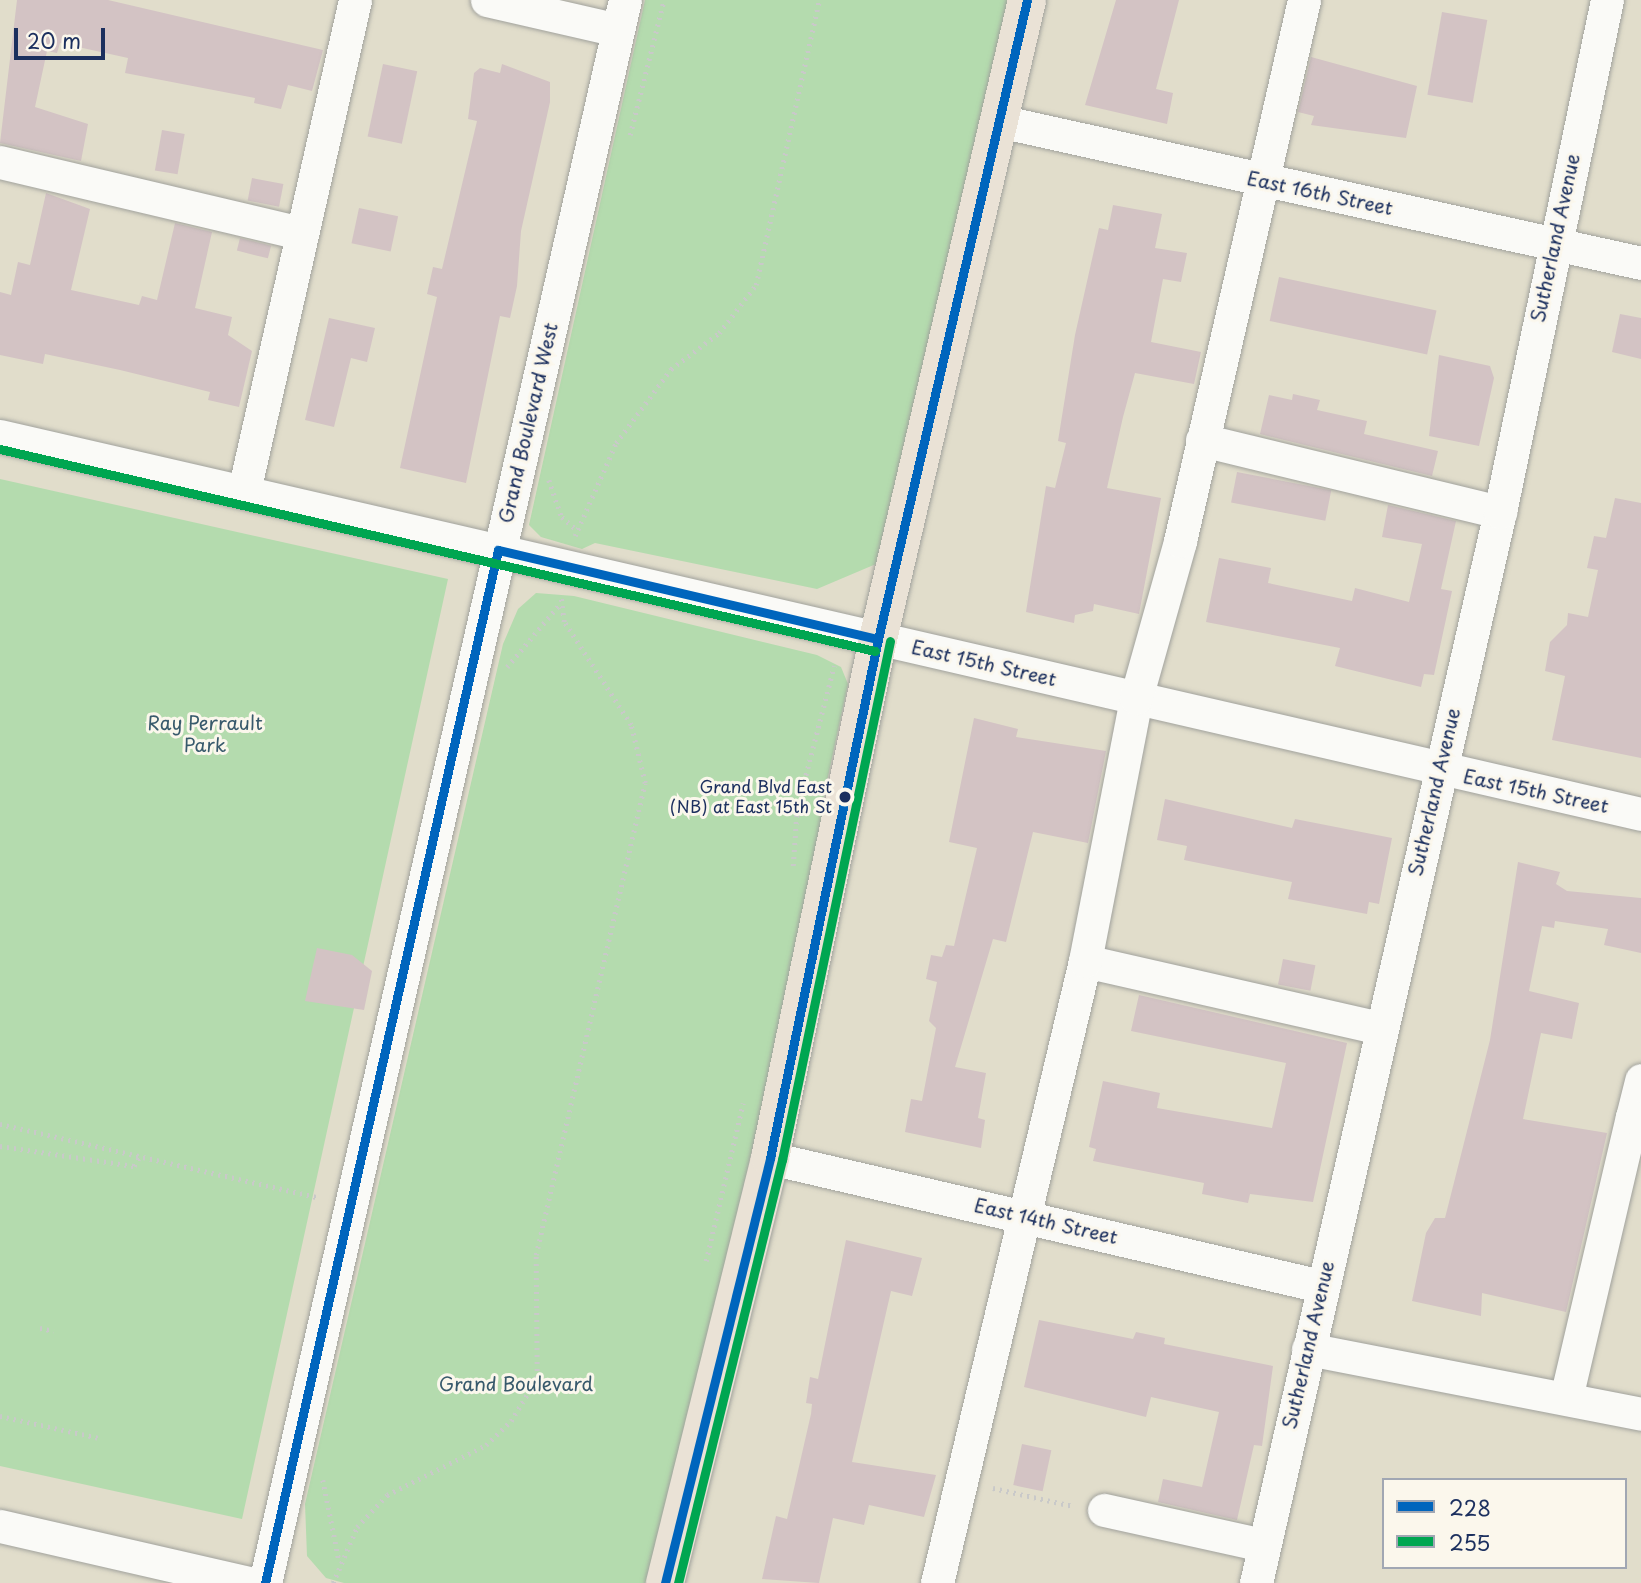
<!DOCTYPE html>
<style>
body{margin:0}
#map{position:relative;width:1641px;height:1583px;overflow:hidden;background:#e1ddcb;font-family:"Playpen Sans",sans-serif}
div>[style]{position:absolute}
.green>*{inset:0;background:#b4dbae}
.building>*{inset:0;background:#d3c3c4;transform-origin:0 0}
.path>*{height:4.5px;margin-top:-2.25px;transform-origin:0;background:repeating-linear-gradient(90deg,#c9c9c9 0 2px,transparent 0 7px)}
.roads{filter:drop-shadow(0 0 2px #a1a29d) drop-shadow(0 0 2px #a1a29d)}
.minor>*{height:33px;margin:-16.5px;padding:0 16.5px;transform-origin:16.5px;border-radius:16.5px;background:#fafaf7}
.major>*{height:38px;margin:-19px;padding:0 19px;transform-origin:19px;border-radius:19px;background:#eae2d6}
.bus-1>*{height:9px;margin:-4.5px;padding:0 4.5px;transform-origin:4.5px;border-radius:4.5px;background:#0065bd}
.bus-2>*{height:9px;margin:-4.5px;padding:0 4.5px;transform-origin:4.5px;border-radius:4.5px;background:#00a651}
.dots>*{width:19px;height:19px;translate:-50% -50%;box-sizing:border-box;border:4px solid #fbf7ec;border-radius:50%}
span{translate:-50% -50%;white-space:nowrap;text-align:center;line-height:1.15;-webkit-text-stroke:6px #fbf7ec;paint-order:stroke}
.bus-label{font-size:17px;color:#1b2f5e}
.right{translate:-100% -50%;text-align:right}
.street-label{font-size:19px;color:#1b2f5e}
.park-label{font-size:19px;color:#385a6c}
.legend{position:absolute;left:1382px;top:1478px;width:245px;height:91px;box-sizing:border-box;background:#fbf7ec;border:2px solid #a1a7b3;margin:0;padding:9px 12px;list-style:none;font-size:21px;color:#1b2f5e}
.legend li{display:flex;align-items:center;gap:14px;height:35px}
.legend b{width:35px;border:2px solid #a1a7b3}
.scale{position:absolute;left:14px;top:28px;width:91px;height:32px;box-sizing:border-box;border:4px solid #1b2f5e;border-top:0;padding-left:9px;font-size:21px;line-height:24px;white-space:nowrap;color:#1b2f5e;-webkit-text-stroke:5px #fbf7ec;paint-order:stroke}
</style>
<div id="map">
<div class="green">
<div style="clip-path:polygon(645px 0,1011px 0,876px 564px,817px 589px,595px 543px,582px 549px,541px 537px,529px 525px)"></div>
<div style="clip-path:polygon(0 479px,448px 579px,242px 1519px,0 1466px)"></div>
<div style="clip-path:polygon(536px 593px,574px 596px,817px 655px,841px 667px,848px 684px,823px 800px,820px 853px,653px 1583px,344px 1583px,326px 1578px,307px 1556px,305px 1504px,503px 644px,518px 609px)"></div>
</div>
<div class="building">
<div style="clip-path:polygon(17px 0,108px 0,323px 50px,312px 91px,288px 85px,281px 109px,254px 103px,255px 98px,125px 73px,128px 58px,60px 43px,57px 53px,47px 51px,35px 107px,88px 124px,81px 161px,0 143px)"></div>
<div style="clip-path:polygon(1116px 0,1179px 0,1156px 89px,1173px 93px,1167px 124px,1085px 105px)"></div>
<div style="left:1442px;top:12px;width:46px;height:84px;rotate:10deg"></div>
<div style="clip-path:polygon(1311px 57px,1417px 86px,1406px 138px,1311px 125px,1314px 116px,1298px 112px)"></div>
<div style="left:383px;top:64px;width:35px;height:74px;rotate:12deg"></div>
<div style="clip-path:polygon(502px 64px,550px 82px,550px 102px,521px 231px,517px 286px,510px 318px,500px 316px,466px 483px,400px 468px,437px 297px,427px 294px,433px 267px,442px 269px,477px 121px,468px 119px,474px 73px,480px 68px,500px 73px)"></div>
<div style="left:162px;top:130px;width:23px;height:41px;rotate:10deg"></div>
<div style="left:252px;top:178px;width:32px;height:23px;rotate:11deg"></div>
<div style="clip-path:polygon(46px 193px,90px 209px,71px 290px,139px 305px,142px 296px,157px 300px,175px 223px,212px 232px,195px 308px,232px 317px,228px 335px,252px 351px,239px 407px,208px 400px,210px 392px,120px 370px,45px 354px,43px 364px,0 355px,0 292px,11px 295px,18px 262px,30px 265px)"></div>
<div style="clip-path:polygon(1113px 205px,1162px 214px,1155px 248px,1187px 253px,1181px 282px,1163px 279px,1151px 342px,1201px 352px,1194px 384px,1135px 373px,1123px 417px,1107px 488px,1161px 498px,1139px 614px,1094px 604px,1093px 611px,1075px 615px,1074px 623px,1026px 612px,1046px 486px,1055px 488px,1066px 443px,1058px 441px,1075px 335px,1099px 228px,1108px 230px)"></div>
<div style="left:359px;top:208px;width:40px;height:36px;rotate:12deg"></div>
<div style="left:240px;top:238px;width:32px;height:13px;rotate:14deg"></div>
<div style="left:1279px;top:277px;width:161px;height:45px;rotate:12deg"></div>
<div style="clip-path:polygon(1620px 314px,1641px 318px,1641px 359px,1612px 352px)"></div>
<div style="clip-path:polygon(329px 318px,375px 328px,367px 362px,351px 358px,334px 427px,305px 420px)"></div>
<div style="clip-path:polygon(1439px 355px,1490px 366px,1494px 378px,1479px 446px,1429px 436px)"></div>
<div style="clip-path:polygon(1293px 394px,1320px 400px,1317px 410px,1367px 421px,1364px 434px,1438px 451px,1432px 476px,1260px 434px,1269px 395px,1292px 400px)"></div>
<div style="left:1237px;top:472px;width:96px;height:31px;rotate:11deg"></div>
<div style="clip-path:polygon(1615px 498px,1641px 503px,1641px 758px,1552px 740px,1565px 676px,1545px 671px,1550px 642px,1567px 625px,1568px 613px,1588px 617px,1598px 570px,1587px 568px,1594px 536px,1606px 538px)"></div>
<div style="clip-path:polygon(1388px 505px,1456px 521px,1441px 589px,1452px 591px,1434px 675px,1424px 674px,1421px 687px,1335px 666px,1340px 648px,1206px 622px,1219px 558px,1271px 568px,1268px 583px,1352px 601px,1355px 588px,1409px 602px,1422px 544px,1382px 537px)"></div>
<div style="clip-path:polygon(974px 718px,1018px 729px,1016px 737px,1106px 751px,1088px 843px,1033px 832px,1006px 942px,993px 939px,955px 1067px,986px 1073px,978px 1118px,985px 1120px,981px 1148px,905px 1132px,911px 1099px,922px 1101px,936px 1028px,929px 1021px,937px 982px,926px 979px,931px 955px,942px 957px,946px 945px,954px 946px,977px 848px,949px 842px)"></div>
<div style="clip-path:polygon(1165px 799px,1292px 828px,1295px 819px,1392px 838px,1379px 904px,1369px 902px,1367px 914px,1288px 899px,1292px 882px,1184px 860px,1187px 846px,1157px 840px)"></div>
<div style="clip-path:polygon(1518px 862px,1560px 872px,1556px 884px,1567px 891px,1641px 898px,1641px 953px,1604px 945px,1608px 929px,1555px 921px,1554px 928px,1542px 926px,1529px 991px,1579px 1003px,1572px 1039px,1541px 1033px,1523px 1119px,1607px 1133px,1566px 1312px,1482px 1293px,1481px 1316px,1412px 1301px,1426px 1233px,1435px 1218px,1445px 1218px,1490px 1040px)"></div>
<div style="clip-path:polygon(317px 948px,352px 955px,372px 971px,364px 1010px,305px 1001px)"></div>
<div style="left:1283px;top:959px;width:33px;height:26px;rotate:11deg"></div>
<div style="clip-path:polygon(1139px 995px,1347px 1043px,1313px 1202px,1250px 1194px,1248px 1203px,1202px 1194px,1204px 1183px,1093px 1161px,1096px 1149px,1089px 1147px,1103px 1081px,1160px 1093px,1157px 1108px,1272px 1128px,1286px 1063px,1131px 1031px)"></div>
<div style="clip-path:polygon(846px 1240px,922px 1258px,912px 1296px,891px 1291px,852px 1462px,936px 1475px,924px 1517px,869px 1505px,864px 1525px,833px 1518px,819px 1583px,762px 1579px,776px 1516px,787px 1519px,811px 1414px,812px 1404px,806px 1403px,810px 1377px,818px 1379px)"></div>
<div style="clip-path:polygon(1039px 1320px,1133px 1339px,1136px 1332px,1165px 1338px,1164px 1344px,1273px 1366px,1262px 1446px,1254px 1445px,1237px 1520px,1158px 1502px,1163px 1479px,1202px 1487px,1219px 1412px,1151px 1397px,1146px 1417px,1024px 1387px)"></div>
<div style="left:1022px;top:1444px;width:30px;height:42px;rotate:12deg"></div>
</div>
<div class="path">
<div style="left:630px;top:135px;width:139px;rotate:-75.9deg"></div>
<div style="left:549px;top:480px;width:39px;rotate:71deg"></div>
<div style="left:562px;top:517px;width:20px;rotate:41deg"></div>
<div style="left:575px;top:536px;width:102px;rotate:-66.2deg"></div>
<div style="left:616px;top:443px;width:92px;rotate:-53.4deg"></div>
<div style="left:671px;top:369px;width:60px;rotate:-36.9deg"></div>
<div style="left:719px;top:333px;width:61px;rotate:-52.4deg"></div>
<div style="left:756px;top:285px;width:292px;rotate:-77.5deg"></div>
<div style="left:507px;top:667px;width:80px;rotate:-50.1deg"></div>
<div style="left:793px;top:866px;width:57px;rotate:-86deg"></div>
<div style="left:797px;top:809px;width:148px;rotate:-75.5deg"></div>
<div style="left:0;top:1124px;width:328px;rotate:13deg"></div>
<div style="left:0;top:1146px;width:135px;rotate:8.5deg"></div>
<div style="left:134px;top:1166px;width:12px;rotate:-59deg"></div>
<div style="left:706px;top:1261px;width:162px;rotate:-76.8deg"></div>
<div style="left:40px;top:1328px;width:14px;rotate:12deg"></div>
<div style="left:0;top:1416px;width:101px;rotate:12.5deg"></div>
<div style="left:323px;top:1480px;width:82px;rotate:78.7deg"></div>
<div style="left:993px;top:1488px;width:82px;rotate:12.7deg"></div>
<div style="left:333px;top:1583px;width:61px;rotate:-66.8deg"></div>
<div style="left:357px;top:1527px;width:44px;rotate:-46.8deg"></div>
<div style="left:387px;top:1495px;width:111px;rotate:-26.8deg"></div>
<div style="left:486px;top:1445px;width:35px;rotate:-44deg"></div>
<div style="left:511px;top:1421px;width:50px;rotate:-58.8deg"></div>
<div style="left:537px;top:1378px;width:123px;rotate:-90.5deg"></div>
<div style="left:536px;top:1255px;width:484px;rotate:-77deg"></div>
<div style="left:645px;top:783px;width:60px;rotate:-103.6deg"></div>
<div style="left:631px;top:725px;width:123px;rotate:-123deg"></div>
<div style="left:564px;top:622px;width:26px;rotate:-97deg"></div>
</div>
<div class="roads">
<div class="minor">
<div style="left:487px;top:0;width:134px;rotate:12.9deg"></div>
<div style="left:999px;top:121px;width:658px;rotate:12.47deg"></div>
<div style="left:0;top:162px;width:309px;rotate:13.3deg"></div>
<div style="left:0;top:436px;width:1684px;rotate:12.97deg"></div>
<div style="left:1202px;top:440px;width:307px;rotate:13.6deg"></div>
<div style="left:244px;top:491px;width:503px;rotate:-77.26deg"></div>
<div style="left:1085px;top:961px;width:303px;rotate:12.8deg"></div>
<div style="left:1632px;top:1117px;width:38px;rotate:-76deg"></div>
<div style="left:770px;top:1158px;width:566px;rotate:13.08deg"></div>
<div style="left:1308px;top:1349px;width:339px;rotate:11deg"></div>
<div style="left:1566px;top:1398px;width:289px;rotate:-76.8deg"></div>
<div style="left:1632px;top:1117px;width:9px;rotate:13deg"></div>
<div style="left:1104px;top:1510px;width:163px;rotate:12.4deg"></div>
<div style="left:0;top:1526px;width:255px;rotate:12.9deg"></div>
<div style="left:265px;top:1583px;width:1623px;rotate:-77.19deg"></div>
<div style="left:937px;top:1583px;width:639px;rotate:-76.62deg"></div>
<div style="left:1085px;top:961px;width:268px;rotate:-79deg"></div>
<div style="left:1136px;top:698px;width:163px;rotate:-74.3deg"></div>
<div style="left:1180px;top:541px;width:555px;rotate:-77.09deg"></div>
<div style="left:1256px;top:1583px;width:1098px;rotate:-77.17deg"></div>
<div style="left:1500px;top:512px;width:523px;rotate:-78.2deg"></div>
</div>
<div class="major">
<div style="left:665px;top:1583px;width:438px;rotate:-76.1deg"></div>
<div style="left:770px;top:1158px;width:530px;rotate:-78.24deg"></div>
<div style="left:878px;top:639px;width:656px;rotate:-76.87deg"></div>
</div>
</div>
<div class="bus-1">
<div style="left:265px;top:1583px;width:1059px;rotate:-77.29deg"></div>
<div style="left:498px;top:550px;width:390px;rotate:13.2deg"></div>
<div style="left:665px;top:1583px;width:438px;rotate:-76.1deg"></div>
<div style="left:770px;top:1158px;width:530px;rotate:-78.24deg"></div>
<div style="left:878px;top:639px;width:656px;rotate:-76.87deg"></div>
</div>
<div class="bus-2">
<div style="left:0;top:449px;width:898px;rotate:13deg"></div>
<div style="left:678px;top:1583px;width:436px;rotate:-76.2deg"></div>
<div style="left:782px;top:1160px;width:530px;rotate:-78.24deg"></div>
</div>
<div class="dots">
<div style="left:845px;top:797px;background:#1b2f5e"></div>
</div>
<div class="bus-label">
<span class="right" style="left:832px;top:797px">Grand Blvd East<br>(NB) at East 15th St</span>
</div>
<div class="street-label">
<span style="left:1320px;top:193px;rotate:12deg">East 16th Street</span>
<span style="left:1555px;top:238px;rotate:-78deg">Sutherland Avenue</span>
<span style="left:528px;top:423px;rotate:-77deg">Grand Boulevard West</span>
<span style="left:984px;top:663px;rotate:13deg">East 15th Street</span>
<span style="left:1536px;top:791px;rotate:12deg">East 15th Street</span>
<span style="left:1434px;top:792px;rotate:-77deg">Sutherland Avenue</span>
<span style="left:1046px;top:1221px;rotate:13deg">East 14th Street</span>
<span style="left:1308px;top:1345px;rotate:-77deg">Sutherland Avenue</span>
</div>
<div class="park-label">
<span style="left:205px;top:734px">Ray Perrault<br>Park</span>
<span style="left:516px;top:1384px">Grand Boulevard</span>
</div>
<ul class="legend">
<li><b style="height:9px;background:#0065bd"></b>228</li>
<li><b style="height:9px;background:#00a651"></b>255</li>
</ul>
<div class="scale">20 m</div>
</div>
